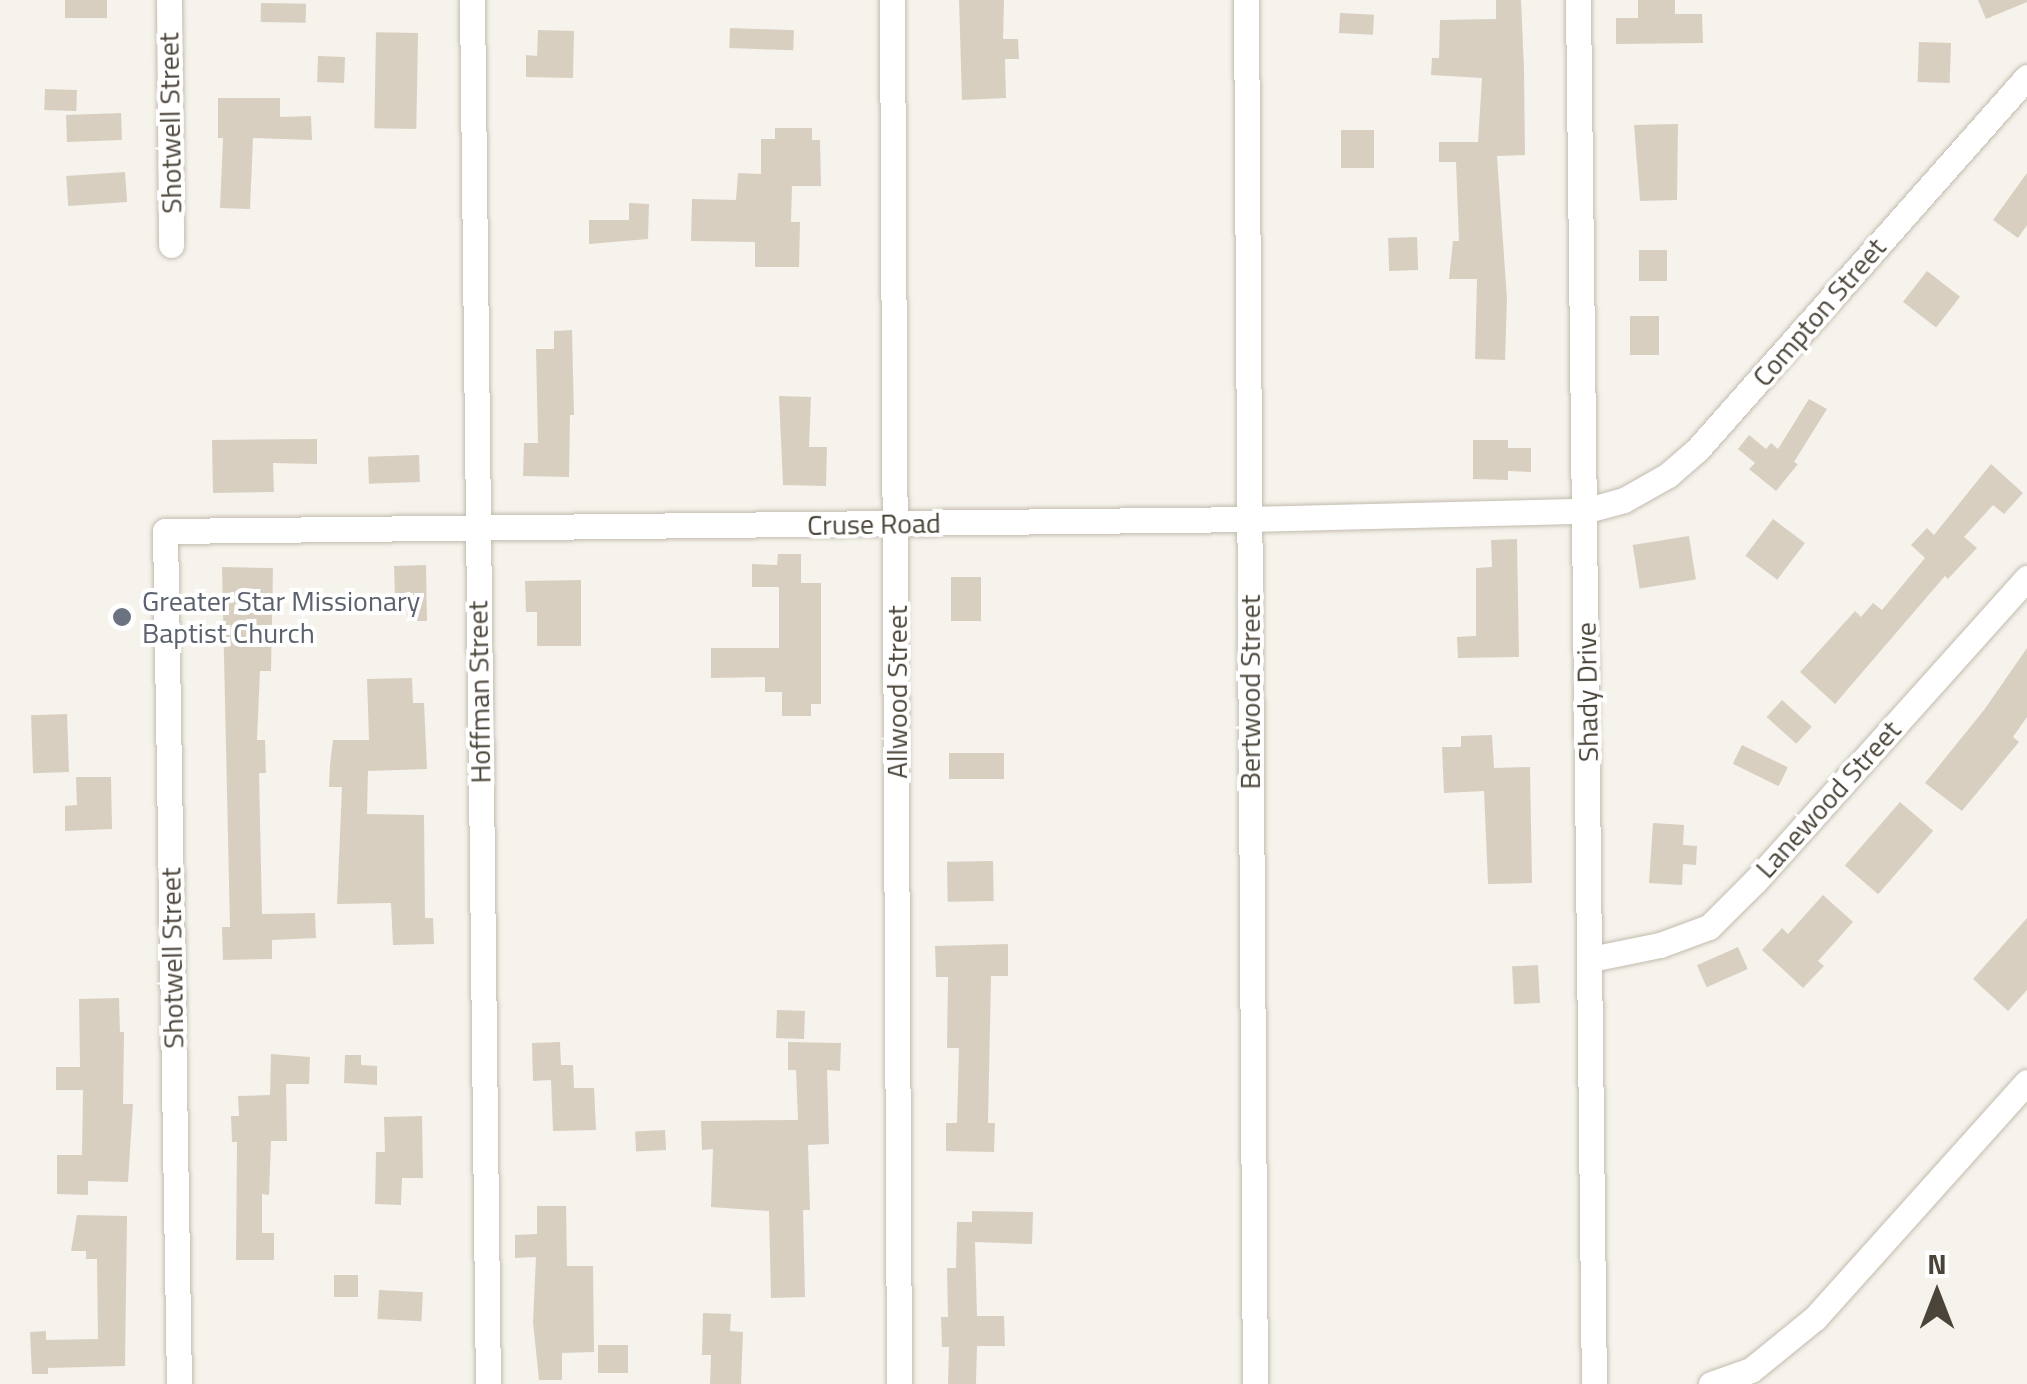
<!DOCTYPE html>
<style>
body{margin:0}
#map{position:relative;width:2027px;height:1384px;overflow:hidden;background:#f6f3ec;font-family:"Titillium Web",sans-serif}
div>[style]{position:absolute}
.building>*{inset:0;background:#d8cfc1;transform-origin:0 0}
.roads{filter:drop-shadow(0 0 2px #c2bbae) drop-shadow(0 0 2px #c2bbae)}
.minor>*{height:25px;margin:-12.5px;padding:0 12.5px;transform-origin:12.5px;border-radius:12.5px;background:#fff}
.dots>*{width:28px;height:28px;translate:-50% -50%;box-sizing:border-box;border:5px solid #fff;border-radius:50%}
span{translate:-50% -50%;white-space:nowrap;text-align:center;line-height:1.15;-webkit-text-stroke:8px #fff;paint-order:stroke}
.street-label{font-size:28px;color:#4b4439}
.worship-label{font-size:28px;color:#5b616d}
.left{translate:0 -50%;text-align:left}
.north{position:absolute;left:1887px;top:1244px;width:100px;height:100px;-webkit-text-stroke:8px #fff;paint-order:stroke;rotate:0deg;font-size:28px;font-weight:700;line-height:40px;text-align:center;color:#4b4439}
.north::after{content:'';display:block;margin:auto;width:35px;height:45px;background:#4b4439;clip-path:polygon(50% 0,100% 100%,50% 72%,0 100%)}
</style>
<div id="map">
<div class="building">
<div style="left:65px;top:0;width:42px;height:18px"></div>
<div style="clip-path:polygon(959px 0,1004px 0,1003px 39px,1018px 39px,1019px 59px,1005px 59px,1006px 98px,962px 100px)"></div>
<div style="clip-path:polygon(1496px 0,1521px 0,1524px 69px,1525px 155px,1497px 156px,1507px 299px,1505px 360px,1475px 359px,1477px 279px,1449px 279px,1453px 241px,1459px 241px,1456px 162px,1439px 162px,1439px 142px,1478px 142px,1482px 78px,1431px 75px,1432px 58px,1439px 58px,1440px 20px,1496px 19px)"></div>
<div style="clip-path:polygon(1638px 0,1675px 0,1675px 14px,1702px 14px,1703px 43px,1616px 44px,1616px 18px,1638px 18px)"></div>
<div style="clip-path:polygon(1978px 0,2027px 0,2027px 2px,1986px 19px)"></div>
<div style="left:261px;top:3px;width:45px;height:19px;rotate:1deg"></div>
<div style="left:1340px;top:13px;width:34px;height:20px;rotate:3deg"></div>
<div style="left:730px;top:28px;width:64px;height:20px;rotate:2deg"></div>
<div style="clip-path:polygon(538px 30px,574px 31px,573px 78px,526px 77px,526px 55px,537px 56px)"></div>
<div style="left:418px;top:33px;width:96px;height:42px;rotate:91deg"></div>
<div style="left:1919px;top:42px;width:32px;height:40px;rotate:2deg"></div>
<div style="left:318px;top:56px;width:27px;height:26px;rotate:2deg"></div>
<div style="left:45px;top:89px;width:32px;height:21px;rotate:2deg"></div>
<div style="clip-path:polygon(218px 98px,280px 98px,280px 117px,311px 116px,312px 140px,253px 138px,250px 209px,220px 208px,223px 138px,218px 138px)"></div>
<div style="left:121px;top:113px;width:27px;height:55px;rotate:88deg"></div>
<div style="clip-path:polygon(1678px 124px,1677px 200px,1640px 201px,1634px 125px)"></div>
<div style="clip-path:polygon(775px 128px,812px 128px,812px 140px,820px 140px,821px 186px,792px 186px,791px 222px,800px 222px,799px 267px,755px 267px,755px 242px,691px 241px,692px 199px,736px 200px,738px 173px,761px 174px,761px 139px,775px 139px)"></div>
<div style="left:1341px;top:130px;width:33px;height:38px"></div>
<div style="left:125px;top:172px;width:30px;height:59px;rotate:86deg"></div>
<div style="clip-path:polygon(2027px 173px,2027px 225px,2018px 238px,1993px 220px)"></div>
<div style="clip-path:polygon(629px 203px,649px 204px,648px 239px,589px 244px,589px 220px,629px 220px)"></div>
<div style="left:1417px;top:237px;width:33px;height:29px;rotate:88deg"></div>
<div style="left:1667px;top:250px;width:31px;height:28px;rotate:90deg"></div>
<div style="left:1927px;top:271px;width:42px;height:39px;rotate:38deg"></div>
<div style="left:1630px;top:316px;width:29px;height:39px"></div>
<div style="clip-path:polygon(572px 330px,574px 415px,570px 415px,569px 477px,523px 476px,524px 443px,538px 443px,536px 349px,554px 349px,554px 331px)"></div>
<div style="clip-path:polygon(779px 396px,811px 397px,809px 447px,827px 447px,826px 486px,783px 485px)"></div>
<div style="clip-path:polygon(1809px 399px,1827px 409px,1794px 462px,1798px 464px,1776px 491px,1749px 469px,1755px 463px,1738px 449px,1749px 435px,1766px 449px,1771px 443px,1778px 449px)"></div>
<div style="clip-path:polygon(317px 439px,317px 464px,273px 463px,274px 492px,213px 493px,212px 440px)"></div>
<div style="clip-path:polygon(1473px 440px,1508px 440px,1508px 448px,1531px 448px,1531px 472px,1508px 471px,1508px 480px,1473px 479px)"></div>
<div style="left:419px;top:455px;width:27px;height:51px;rotate:88deg"></div>
<div style="clip-path:polygon(1991px 464px,2023px 493px,2004px 514px,1993px 505px,1964px 537px,1977px 548px,1948px 579px,1945px 576px,1835px 704px,1800px 672px,1855px 611px,1861px 617px,1873px 603px,1882px 610px,1925px 558px,1911px 545px,1927px 528px,1934px 535px)"></div>
<div style="left:1773px;top:519px;width:40px;height:46px;rotate:37deg"></div>
<div style="left:1689px;top:536px;width:44px;height:57px;rotate:81deg"></div>
<div style="clip-path:polygon(1517px 539px,1519px 657px,1458px 658px,1457px 637px,1476px 636px,1476px 568px,1492px 567px,1491px 540px)"></div>
<div style="clip-path:polygon(778px 554px,801px 554px,801px 583px,821px 583px,821px 704px,811px 704px,811px 716px,782px 716px,782px 692px,765px 692px,765px 677px,711px 678px,711px 648px,779px 648px,779px 587px,752px 587px,752px 564px,777px 565px)"></div>
<div style="clip-path:polygon(426px 565px,427px 621px,408px 621px,407px 596px,395px 596px,394px 566px)"></div>
<div style="clip-path:polygon(222px 567px,273px 568px,271px 671px,260px 671px,257px 740px,265px 740px,266px 773px,259px 773px,262px 914px,315px 913px,316px 938px,272px 940px,272px 959px,223px 960px,222px 927px,230px 927px)"></div>
<div style="left:951px;top:577px;width:30px;height:44px"></div>
<div style="clip-path:polygon(581px 580px,581px 646px,537px 646px,537px 612px,526px 612px,525px 581px)"></div>
<div style="clip-path:polygon(2027px 648px,2027px 717px,2013px 737px,2019px 742px,1962px 811px,1925px 783px,1984px 710px)"></div>
<div style="clip-path:polygon(412px 678px,413px 703px,424px 703px,427px 769px,368px 771px,367px 814px,424px 815px,425px 918px,433px 918px,434px 944px,393px 945px,391px 903px,337px 904px,342px 787px,329px 787px,330px 765px,333px 740px,369px 740px,367px 679px)"></div>
<div style="left:1782px;top:700px;width:40px;height:23px;rotate:42deg"></div>
<div style="left:67px;top:714px;width:58px;height:36px;rotate:88deg"></div>
<div style="clip-path:polygon(1492px 735px,1494px 768px,1530px 767px,1532px 883px,1488px 884px,1484px 791px,1444px 793px,1442px 747px,1461px 747px,1461px 736px)"></div>
<div style="left:1742px;top:745px;width:51px;height:21px;rotate:26deg"></div>
<div style="left:949px;top:753px;width:55px;height:26px"></div>
<div style="clip-path:polygon(76px 777px,111px 777px,112px 829px,65px 831px,65px 806px,77px 805px)"></div>
<div style="left:1900px;top:802px;width:44px;height:84px;rotate:41deg"></div>
<div style="clip-path:polygon(1653px 823px,1684px 825px,1683px 845px,1697px 846px,1696px 865px,1683px 864px,1682px 885px,1649px 883px)"></div>
<div style="left:993px;top:861px;width:40px;height:46px;rotate:89deg"></div>
<div style="clip-path:polygon(1823px 895px,1853px 922px,1818px 961px,1824px 966px,1803px 988px,1762px 950px,1782px 928px,1788px 934px)"></div>
<div style="clip-path:polygon(2027px 918px,2027px 990px,2008px 1011px,1973px 979px)"></div>
<div style="clip-path:polygon(1008px 944px,1008px 976px,991px 976px,988px 1123px,995px 1123px,994px 1152px,946px 1151px,946px 1123px,957px 1123px,959px 1048px,947px 1048px,948px 977px,936px 977px,935px 946px)"></div>
<div style="left:1738px;top:947px;width:24px;height:45px;rotate:66deg"></div>
<div style="left:1538px;top:965px;width:38px;height:26px;rotate:87deg"></div>
<div style="clip-path:polygon(119px 998px,120px 1032px,124px 1032px,123px 1104px,133px 1104px,128px 1182px,88px 1181px,88px 1195px,57px 1194px,57px 1155px,82px 1155px,83px 1090px,56px 1090px,56px 1067px,80px 1067px,79px 999px)"></div>
<div style="left:777px;top:1010px;width:28px;height:28px;rotate:2deg"></div>
<div style="clip-path:polygon(560px 1042px,561px 1065px,573px 1065px,574px 1088px,594px 1088px,596px 1130px,553px 1131px,551px 1080px,533px 1081px,532px 1043px)"></div>
<div style="clip-path:polygon(788px 1042px,841px 1043px,840px 1071px,827px 1070px,829px 1144px,808px 1145px,810px 1210px,803px 1210px,805px 1297px,771px 1298px,769px 1211px,711px 1207px,713px 1149px,702px 1150px,701px 1121px,798px 1120px,796px 1070px,788px 1070px)"></div>
<div style="clip-path:polygon(271px 1054px,310px 1057px,309px 1084px,286px 1084px,287px 1141px,271px 1141px,269px 1195px,262px 1194px,262px 1233px,274px 1233px,274px 1260px,236px 1260px,237px 1142px,232px 1142px,231px 1116px,239px 1116px,238px 1096px,270px 1095px)"></div>
<div style="clip-path:polygon(345px 1055px,361px 1055px,361px 1065px,377px 1066px,377px 1085px,344px 1083px)"></div>
<div style="clip-path:polygon(422px 1116px,423px 1178px,402px 1178px,401px 1205px,375px 1204px,376px 1152px,385px 1152px,384px 1117px)"></div>
<div style="left:665px;top:1130px;width:20px;height:30px;rotate:87deg"></div>
<div style="clip-path:polygon(537px 1206px,566px 1206px,567px 1266px,593px 1266px,594px 1352px,562px 1353px,562px 1380px,539px 1380px,533px 1322px,536px 1257px,515px 1258px,515px 1235px,537px 1234px)"></div>
<div style="clip-path:polygon(972px 1211px,1033px 1212px,1032px 1244px,975px 1242px,977px 1316px,1004px 1316px,1005px 1346px,977px 1346px,976px 1384px,948px 1384px,949px 1347px,942px 1347px,941px 1317px,948px 1317px,947px 1268px,956px 1268px,957px 1222px,972px 1222px)"></div>
<div style="clip-path:polygon(77px 1215px,127px 1216px,125px 1366px,48px 1368px,48px 1374px,32px 1374px,30px 1332px,46px 1331px,46px 1340px,98px 1339px,97px 1259px,86px 1259px,86px 1251px,71px 1251px)"></div>
<div style="left:358px;top:1275px;width:22px;height:24px;rotate:90deg"></div>
<div style="left:379px;top:1290px;width:44px;height:29px;rotate:3deg"></div>
<div style="clip-path:polygon(703px 1313px,731px 1314px,730px 1331px,743px 1332px,741px 1384px,710px 1384px,711px 1355px,702px 1355px)"></div>
<div style="left:598px;top:1345px;width:30px;height:28px"></div>
</div>
<div class="roads">
<div class="minor">
<div style="left:169px;top:0;width:245px;rotate:89.5deg"></div>
<div style="left:472px;top:0;width:1384px;rotate:89.34deg"></div>
<div style="left:892px;top:0;width:1384px;rotate:89.71deg"></div>
<div style="left:1246px;top:0;width:1384px;rotate:89.63deg"></div>
<div style="left:1578px;top:0;width:1384px;rotate:89.34deg"></div>
<div style="left:1591px;top:959px;width:70px;rotate:-11.5deg"></div>
<div style="left:1660px;top:945px;width:52px;rotate:-20.2deg"></div>
<div style="left:1709px;top:927px;width:66px;rotate:-45deg"></div>
<div style="left:1756px;top:880px;width:406px;rotate:-48.1deg"></div>
<div style="left:179px;top:1384px;width:853px;rotate:-90.94deg"></div>
<div style="left:165px;top:531px;width:1084px;rotate:-0.63deg"></div>
<div style="left:1249px;top:519px;width:335px;rotate:-1.4deg"></div>
<div style="left:1584px;top:511px;width:41px;rotate:-15.4deg"></div>
<div style="left:1624px;top:500px;width:51px;rotate:-29.6deg"></div>
<div style="left:1668px;top:475px;width:38px;rotate:-41deg"></div>
<div style="left:1697px;top:450px;width:498px;rotate:-48.5deg"></div>
<div style="left:1711px;top:1384px;width:42px;rotate:-19.3deg"></div>
<div style="left:1751px;top:1370px;width:82px;rotate:-39.1deg"></div>
<div style="left:1815px;top:1318px;width:317px;rotate:-48.1deg"></div>
</div>
</div>
<div class="dots">
<div style="left:122px;top:617px;background:#6b7280"></div>
</div>
<div class="street-label">
<span style="left:170px;top:123px;rotate:-91deg">Shotwell Street</span>
<span style="left:1819px;top:312px;rotate:-49deg">Compton Street</span>
<span style="left:874px;top:524px;rotate:-1deg">Cruse Road</span>
<span style="left:479px;top:692px;rotate:-91deg">Hoffman Street</span>
<span style="left:897px;top:692px;rotate:-90deg">Allwood Street</span>
<span style="left:1250px;top:692px;rotate:-90deg">Bertwood Street</span>
<span style="left:1587px;top:692px;rotate:-91deg">Shady Drive</span>
<span style="left:1828px;top:799px;rotate:-48deg">Lanewood Street</span>
<span style="left:172px;top:958px;rotate:-91deg">Shotwell Street</span>
</div>
<div class="worship-label">
<span class="left" style="left:142px;top:617px">Greater Star Missionary<br>Baptist Church</span>
</div>
<div class="north">N</div>
</div>
